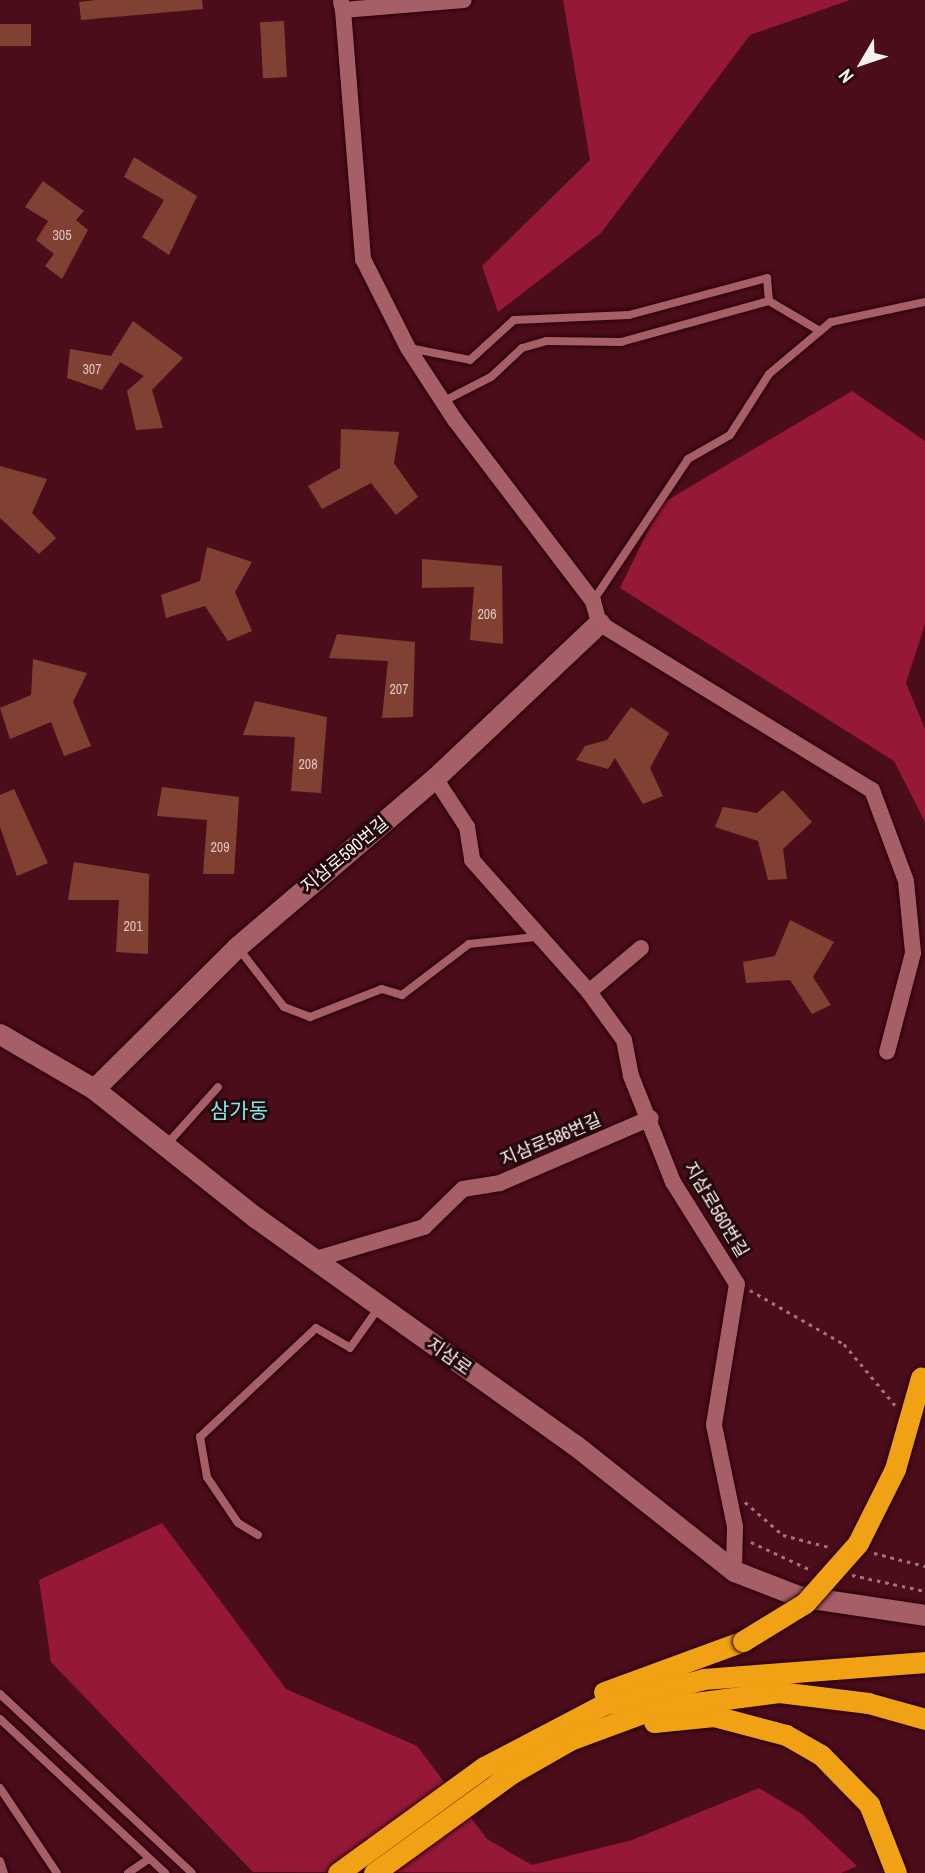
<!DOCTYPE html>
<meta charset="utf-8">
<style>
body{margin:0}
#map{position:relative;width:925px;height:1873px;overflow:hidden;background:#4c0d1a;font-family:"Archivo Narrow","Noto Sans KR",sans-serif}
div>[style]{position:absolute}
.forest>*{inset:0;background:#951937}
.building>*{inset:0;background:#814132;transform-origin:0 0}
.path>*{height:2.5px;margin-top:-1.25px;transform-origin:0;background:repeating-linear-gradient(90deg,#9c777e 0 3.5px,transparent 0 8.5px)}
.roads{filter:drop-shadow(0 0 2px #290007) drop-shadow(0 0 2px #290007)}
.lane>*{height:8px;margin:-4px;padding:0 4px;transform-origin:4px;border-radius:4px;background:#a65f66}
.street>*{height:16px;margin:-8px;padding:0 8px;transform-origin:8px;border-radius:8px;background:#a65f66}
.secondary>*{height:21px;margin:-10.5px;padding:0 10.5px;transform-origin:10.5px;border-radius:10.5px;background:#a65f66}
.highway>*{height:21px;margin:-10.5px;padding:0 10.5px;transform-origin:10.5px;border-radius:10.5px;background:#f0a214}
.bridges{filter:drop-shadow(0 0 2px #290007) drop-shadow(0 0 2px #290007)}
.highway-bridge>*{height:21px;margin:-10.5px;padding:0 10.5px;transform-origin:10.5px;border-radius:10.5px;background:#f0a214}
span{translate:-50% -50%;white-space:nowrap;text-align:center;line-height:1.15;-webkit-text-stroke:6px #22070b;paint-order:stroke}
.number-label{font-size:14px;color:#dbc5c1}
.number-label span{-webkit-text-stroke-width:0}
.street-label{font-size:18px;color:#f9f1f1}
.quarter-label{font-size:21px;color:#7eeae8}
.north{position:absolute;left:827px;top:28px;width:70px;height:70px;-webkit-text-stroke:5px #22070b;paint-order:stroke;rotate:231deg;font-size:19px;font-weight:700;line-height:28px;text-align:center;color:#f9f1f1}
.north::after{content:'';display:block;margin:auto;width:24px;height:32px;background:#f9f1f1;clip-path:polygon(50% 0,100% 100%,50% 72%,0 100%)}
</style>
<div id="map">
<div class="forest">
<div style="clip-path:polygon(563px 0,850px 0,750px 35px,601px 233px,498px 312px,482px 266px,590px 160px)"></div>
<div style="clip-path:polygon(852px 391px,925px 441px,925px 624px,906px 683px,925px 729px,925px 822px,894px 761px,620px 588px,661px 504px)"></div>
<div style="clip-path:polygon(162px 1523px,286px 1689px,417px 1746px,487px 1839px,532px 1865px,632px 1840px,759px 1788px,802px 1814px,857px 1866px,841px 1873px,253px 1872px,51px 1662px,39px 1580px)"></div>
</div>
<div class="building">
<div style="clip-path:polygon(96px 0,202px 0,203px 9px,81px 20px,79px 2px)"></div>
<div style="left:284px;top:21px;width:56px;height:24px;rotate:87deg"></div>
<div style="left:31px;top:24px;width:22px;height:31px;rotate:90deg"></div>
<div style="clip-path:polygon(134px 157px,197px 196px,169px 255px,142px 237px,164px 200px,124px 177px)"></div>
<div style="clip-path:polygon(43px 181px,84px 211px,76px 220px,88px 230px,62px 279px,45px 266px,54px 254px,36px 240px,48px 221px,25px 207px)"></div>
<div style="clip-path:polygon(133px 321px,183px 358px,152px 390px,163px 428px,136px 430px,127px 391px,144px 376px,120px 362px,102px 390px,67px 378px,70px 349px,111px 356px)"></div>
<div style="clip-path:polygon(341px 429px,399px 432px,394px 463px,418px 497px,396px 515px,371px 483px,322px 509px,308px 486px,340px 468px)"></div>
<div style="clip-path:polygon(0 466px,47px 479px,32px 513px,56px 538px,39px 554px,0 518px)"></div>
<div style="clip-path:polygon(207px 547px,252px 562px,235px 592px,252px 631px,228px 641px,205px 606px,166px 618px,161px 595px,200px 581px)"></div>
<div style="clip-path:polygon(422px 559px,502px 566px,503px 644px,470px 640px,474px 587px,422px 588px)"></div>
<div style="clip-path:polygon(337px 634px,415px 642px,413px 717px,382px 718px,388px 661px,329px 658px)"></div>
<div style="clip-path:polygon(33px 659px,87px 673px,73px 702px,91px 746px,64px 756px,51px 722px,10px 739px,0 708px,31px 695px)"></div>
<div style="clip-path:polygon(255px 701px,327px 717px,321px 793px,291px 791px,295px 737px,243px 735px)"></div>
<div style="clip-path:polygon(631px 707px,669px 733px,650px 768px,663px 796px,643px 804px,615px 758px,608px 769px,576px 760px,585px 746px,607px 740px)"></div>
<div style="clip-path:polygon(162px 787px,239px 797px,234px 874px,203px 874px,207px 820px,157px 816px)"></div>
<div style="clip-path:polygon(14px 789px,48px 863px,17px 876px,0 827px,0 795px)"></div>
<div style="clip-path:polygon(783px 790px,812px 822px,783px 849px,787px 879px,768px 880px,758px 841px,715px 827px,723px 807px,757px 813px)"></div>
<div style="clip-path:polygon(74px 862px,149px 874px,148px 954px,116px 952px,119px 900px,68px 900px)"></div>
<div style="clip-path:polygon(790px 920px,834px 942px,813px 977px,831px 1005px,812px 1014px,790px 980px,746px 983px,743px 962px,775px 956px)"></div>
</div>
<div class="path">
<div style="left:750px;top:1290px;width:108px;rotate:29.9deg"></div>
<div style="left:844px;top:1344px;width:80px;rotate:50.1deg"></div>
<div style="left:745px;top:1502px;width:50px;rotate:41deg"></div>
<div style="left:783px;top:1535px;width:48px;rotate:14.6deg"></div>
<div style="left:751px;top:1542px;width:66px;rotate:25deg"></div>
<div style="left:874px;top:1553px;width:53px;rotate:14.3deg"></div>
<div style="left:852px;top:1575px;width:75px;rotate:12.4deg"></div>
</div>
<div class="roads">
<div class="lane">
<div style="left:409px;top:348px;width:62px;rotate:11.1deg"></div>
<div style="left:470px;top:360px;width:59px;rotate:-42.3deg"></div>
<div style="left:514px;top:320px;width:115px;rotate:-2.5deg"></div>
<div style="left:629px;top:315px;width:143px;rotate:-15deg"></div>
<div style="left:767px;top:278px;width:23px;rotate:85deg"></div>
<div style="left:444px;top:401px;width:53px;rotate:-27.1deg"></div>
<div style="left:491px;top:377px;width:42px;rotate:-43.1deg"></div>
<div style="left:522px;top:348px;width:25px;rotate:-16deg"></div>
<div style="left:546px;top:341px;width:75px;rotate:0.8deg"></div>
<div style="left:621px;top:342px;width:154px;rotate:-15.5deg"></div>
<div style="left:769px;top:301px;width:59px;rotate:30.5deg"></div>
<div style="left:593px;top:601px;width:171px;rotate:-56.2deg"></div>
<div style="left:688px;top:459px;width:48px;rotate:-29.7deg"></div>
<div style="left:730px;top:435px;width:72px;rotate:-57.4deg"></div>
<div style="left:769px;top:374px;width:81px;rotate:-40deg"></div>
<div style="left:831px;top:322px;width:96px;rotate:-12deg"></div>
<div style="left:239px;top:949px;width:73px;rotate:52.2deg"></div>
<div style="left:284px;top:1007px;width:28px;rotate:21deg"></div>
<div style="left:310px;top:1017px;width:77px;rotate:-21.3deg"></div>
<div style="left:382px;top:989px;width:21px;rotate:17deg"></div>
<div style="left:402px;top:995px;width:84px;rotate:-37.3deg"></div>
<div style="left:469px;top:944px;width:67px;rotate:-6deg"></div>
<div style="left:168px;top:1143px;width:75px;rotate:-48.2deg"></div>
<div style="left:258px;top:1535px;width:23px;rotate:-149deg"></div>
<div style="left:238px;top:1523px;width:55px;rotate:-124deg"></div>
<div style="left:207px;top:1477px;width:41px;rotate:-99.9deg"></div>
<div style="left:200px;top:1437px;width:159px;rotate:-43.2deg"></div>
<div style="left:316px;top:1328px;width:39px;rotate:30deg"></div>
<div style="left:350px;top:1348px;width:52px;rotate:-54.5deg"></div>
<div style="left:0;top:1694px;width:262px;rotate:43deg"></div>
<div style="left:0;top:1719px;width:226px;rotate:43deg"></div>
<div style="left:0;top:1788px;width:102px;rotate:56.2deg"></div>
<div style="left:0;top:1861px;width:13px;rotate:72deg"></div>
<div style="left:128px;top:1873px;width:25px;rotate:-34deg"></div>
</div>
<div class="street">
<div style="left:341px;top:2px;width:8px;rotate:76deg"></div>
<div style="left:343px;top:10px;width:121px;rotate:-4.7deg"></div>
<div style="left:343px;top:10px;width:250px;rotate:85.4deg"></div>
<div style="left:363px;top:259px;width:100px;rotate:63.2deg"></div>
<div style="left:408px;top:348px;width:86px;rotate:56.9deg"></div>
<div style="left:455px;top:420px;width:228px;rotate:52.7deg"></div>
<div style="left:593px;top:601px;width:23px;rotate:75deg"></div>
<div style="left:599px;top:623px;width:320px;rotate:31.5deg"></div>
<div style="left:872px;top:790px;width:97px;rotate:69.5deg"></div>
<div style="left:906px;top:881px;width:72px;rotate:84.4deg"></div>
<div style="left:913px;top:953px;width:102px;rotate:104.7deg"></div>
<div style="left:435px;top:778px;width:59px;rotate:56.9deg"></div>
<div style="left:467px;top:827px;width:33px;rotate:81deg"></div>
<div style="left:472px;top:860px;width:176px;rotate:48.4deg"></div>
<div style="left:641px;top:948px;width:68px;rotate:139.8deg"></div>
<div style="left:589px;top:992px;width:59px;rotate:53.9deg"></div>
<div style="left:624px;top:1040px;width:37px;rotate:79deg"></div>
<div style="left:631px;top:1076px;width:114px;rotate:68.4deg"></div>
<div style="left:673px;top:1182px;width:120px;rotate:57.9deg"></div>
<div style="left:737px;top:1284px;width:143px;rotate:99.3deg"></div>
<div style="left:714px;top:1425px;width:103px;rotate:78.3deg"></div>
<div style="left:735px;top:1526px;width:45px;rotate:91.3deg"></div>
<div style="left:316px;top:1259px;width:113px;rotate:-16.5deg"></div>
<div style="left:424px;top:1227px;width:54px;rotate:-44.3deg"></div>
<div style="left:463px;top:1189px;width:37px;rotate:-9deg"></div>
<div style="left:500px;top:1183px;width:164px;rotate:-23.3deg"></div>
</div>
<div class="secondary">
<div style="left:0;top:1034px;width:109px;rotate:30.3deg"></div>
<div style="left:94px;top:1089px;width:206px;rotate:38.5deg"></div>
<div style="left:255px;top:1217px;width:393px;rotate:35.5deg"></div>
<div style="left:575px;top:1445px;width:203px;rotate:38.4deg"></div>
<div style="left:734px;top:1571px;width:69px;rotate:21.3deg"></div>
<div style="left:798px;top:1596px;width:128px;rotate:8.5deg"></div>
<div style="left:94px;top:1089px;width:202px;rotate:-44.8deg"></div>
<div style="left:237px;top:947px;width:260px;rotate:-40.5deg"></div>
<div style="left:435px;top:778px;width:226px;rotate:-43.4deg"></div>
</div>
<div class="highway">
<div style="left:604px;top:1692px;width:148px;rotate:-20.1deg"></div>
<div style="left:654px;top:1722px;width:60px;rotate:-5.7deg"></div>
<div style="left:714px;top:1716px;width:74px;rotate:14.8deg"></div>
<div style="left:786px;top:1735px;width:40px;rotate:29.7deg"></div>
<div style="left:821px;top:1755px;width:69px;rotate:45.6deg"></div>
<div style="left:869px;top:1804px;width:74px;rotate:68.6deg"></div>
<div style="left:338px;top:1873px;width:180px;rotate:-36deg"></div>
<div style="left:484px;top:1767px;width:133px;rotate:-27.7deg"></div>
<div style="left:602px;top:1705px;width:105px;rotate:-14.3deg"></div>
<div style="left:704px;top:1679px;width:222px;rotate:-4.4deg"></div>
<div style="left:374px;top:1873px;width:170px;rotate:-35.9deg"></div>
<div style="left:512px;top:1773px;width:67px;rotate:-29.6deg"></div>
<div style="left:570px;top:1740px;width:92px;rotate:-20.4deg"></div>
<div style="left:656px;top:1708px;width:124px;rotate:-7.4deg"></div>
<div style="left:779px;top:1692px;width:90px;rotate:7deg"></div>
<div style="left:868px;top:1703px;width:59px;rotate:15.7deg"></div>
</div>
</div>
<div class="bridges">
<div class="highway-bridge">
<div style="left:743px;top:1641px;width:73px;rotate:-31.5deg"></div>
<div style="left:805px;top:1603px;width:80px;rotate:-48.5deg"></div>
<div style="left:858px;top:1543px;width:83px;rotate:-63.4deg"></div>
<div style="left:895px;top:1469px;width:95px;rotate:-74.1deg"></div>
</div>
</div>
<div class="number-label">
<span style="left:62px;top:235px">305</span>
<span style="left:92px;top:369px">307</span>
<span style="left:487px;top:614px">206</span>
<span style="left:399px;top:689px">207</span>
<span style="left:308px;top:764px">208</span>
<span style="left:220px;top:847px">209</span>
<span style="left:133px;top:926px">201</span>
</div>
<div class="street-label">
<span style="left:345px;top:855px;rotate:-40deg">지삼로590번길</span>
<span style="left:551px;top:1140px;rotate:-23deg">지삼로586번길</span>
<span style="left:716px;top:1210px;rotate:59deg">지삼로560번길</span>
<span style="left:449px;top:1357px;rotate:35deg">지삼로</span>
</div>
<div class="quarter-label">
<span style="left:239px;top:1111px">삼가동</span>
</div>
<div class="north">N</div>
</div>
